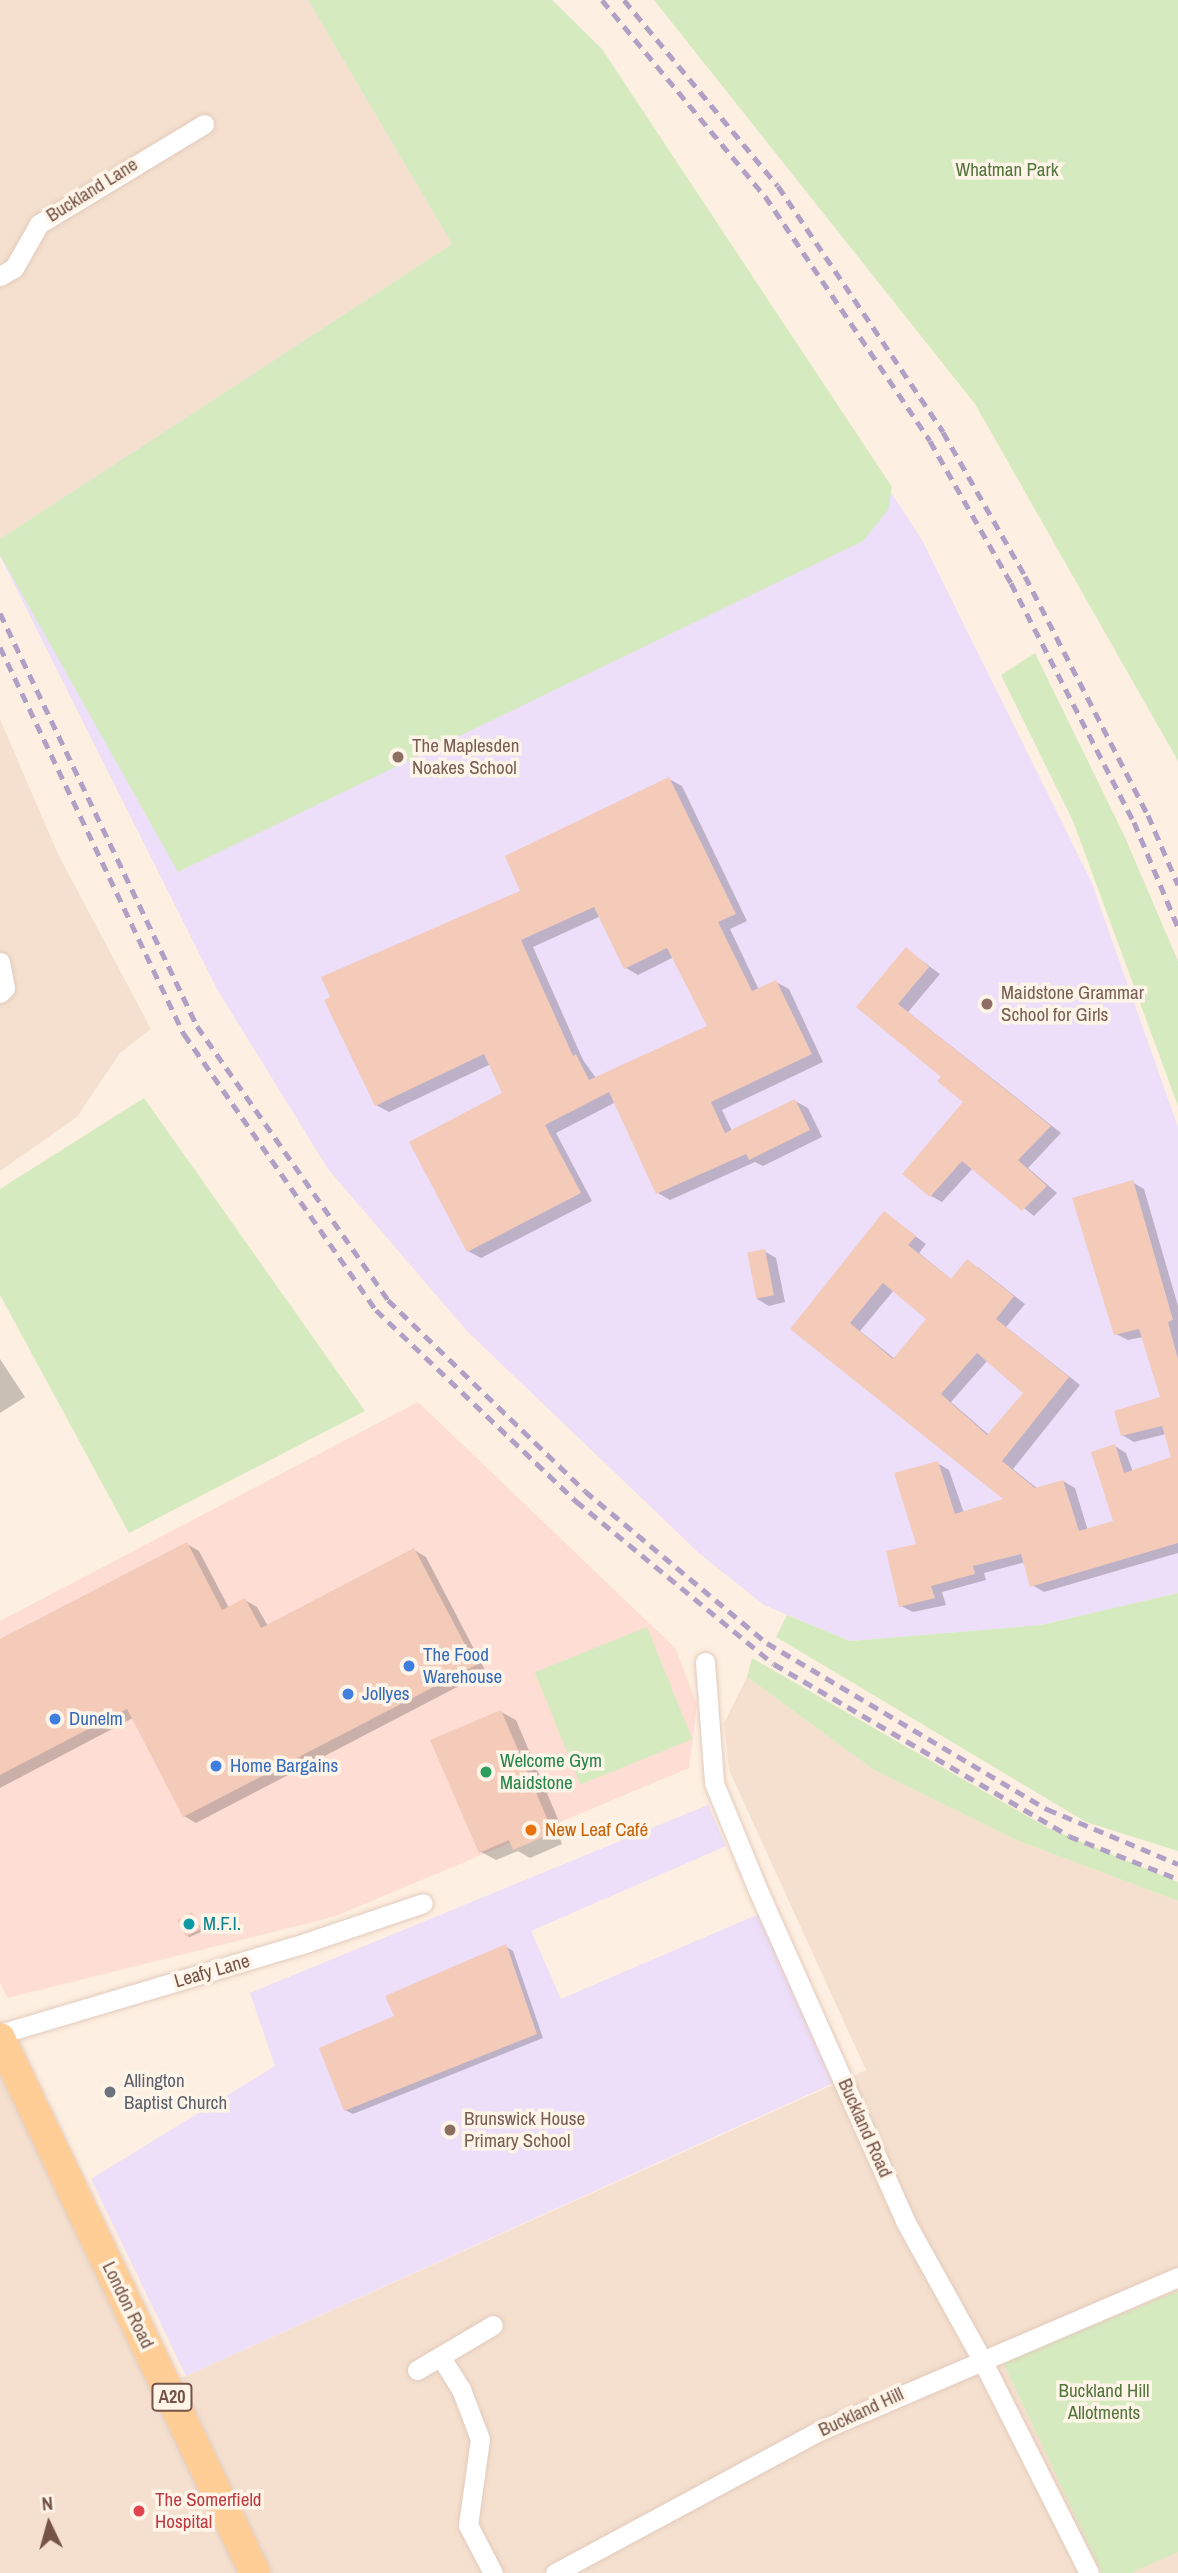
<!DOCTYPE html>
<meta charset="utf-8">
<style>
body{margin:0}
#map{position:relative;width:1178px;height:2573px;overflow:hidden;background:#fdefe1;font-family:"Archivo Narrow",sans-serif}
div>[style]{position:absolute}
.residential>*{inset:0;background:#f5e0cf}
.commercial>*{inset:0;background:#feddd4}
.education>*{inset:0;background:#eddef9}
.green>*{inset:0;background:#d5ebbf;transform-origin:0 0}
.shadow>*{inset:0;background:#0003}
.building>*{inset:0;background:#f4cab8;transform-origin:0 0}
.roads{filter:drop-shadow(0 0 2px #e2cbbd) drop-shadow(0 0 2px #e2cbbd)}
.minor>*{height:19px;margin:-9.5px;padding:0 9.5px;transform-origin:9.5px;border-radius:9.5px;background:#fff}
.primary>*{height:30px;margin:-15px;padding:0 15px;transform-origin:15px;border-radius:15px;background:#ffce97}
.rail>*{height:5px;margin-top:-2.5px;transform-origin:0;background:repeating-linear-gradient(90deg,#b1a0c6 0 10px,transparent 0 17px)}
.dots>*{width:19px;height:19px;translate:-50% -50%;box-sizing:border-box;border:4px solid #fff4e8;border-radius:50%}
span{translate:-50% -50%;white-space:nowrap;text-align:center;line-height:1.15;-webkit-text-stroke:7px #fff4e8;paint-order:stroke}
.shield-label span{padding:2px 5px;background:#fff4e8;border:2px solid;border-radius:5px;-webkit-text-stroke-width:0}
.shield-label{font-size:18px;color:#755347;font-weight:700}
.park-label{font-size:19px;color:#52763c}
.street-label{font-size:19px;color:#755347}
.education-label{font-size:19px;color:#785e54}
.left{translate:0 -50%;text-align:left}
.shop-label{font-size:19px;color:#366cbe}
.leisure-label{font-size:19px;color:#27864d}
.food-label{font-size:19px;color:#c56008}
.culture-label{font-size:19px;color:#0d838f}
.worship-label{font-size:19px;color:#5b616d}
.health-label{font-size:19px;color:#be3a42}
.north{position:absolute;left:14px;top:2489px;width:70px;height:70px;-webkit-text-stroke:5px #fff4e8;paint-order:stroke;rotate:355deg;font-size:19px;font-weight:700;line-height:28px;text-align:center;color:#755347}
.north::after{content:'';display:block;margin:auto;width:24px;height:32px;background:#755347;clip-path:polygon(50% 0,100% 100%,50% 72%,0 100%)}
</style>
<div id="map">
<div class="residential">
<div style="clip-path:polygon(0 0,308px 0,452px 244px,0 539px)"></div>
<div style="clip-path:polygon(0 719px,58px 854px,151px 1029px,120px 1053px,77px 1117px,0 1171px)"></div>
<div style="clip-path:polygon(747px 1677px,874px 1770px,1016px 1840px,1178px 1901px,1178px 2573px,0 2573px,0 2073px,149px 2387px,186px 2376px,866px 2070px,729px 1770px,724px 1723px)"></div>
</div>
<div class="commercial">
<div style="clip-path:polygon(418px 1402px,676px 1649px,697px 1705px,689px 1768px,333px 1917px,7px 1998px,0 1982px,0 1621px)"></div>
</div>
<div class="education">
<div style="clip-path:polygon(308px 0,552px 0,602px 49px,922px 540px,1091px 881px,1178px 1127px,1178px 1593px,1041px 1625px,850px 1641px,764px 1605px,700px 1554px,467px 1331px,328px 1169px,217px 989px,0 556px,0 539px,452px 244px)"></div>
<div style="clip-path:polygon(708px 1805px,726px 1846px,531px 1931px,561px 1999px,759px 1914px,838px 2081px,186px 2376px,91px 2179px,275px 2066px,250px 1993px)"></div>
</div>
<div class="green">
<div style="clip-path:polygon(308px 0,552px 0,602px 49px,892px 487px,888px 510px,863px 541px,178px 872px,0 555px,0 539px,452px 244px)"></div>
<div style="clip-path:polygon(654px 0,1178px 0,1178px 761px,975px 404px)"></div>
<div style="clip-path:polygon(1035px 653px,1124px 835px,1178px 961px,1178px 1106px,1073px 821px,1001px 675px)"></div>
<div style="clip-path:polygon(144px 1098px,365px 1411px,129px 1533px,0 1295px,0 1189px)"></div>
<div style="clip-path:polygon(1178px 1593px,1178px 1851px,1086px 1822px,776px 1637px,787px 1615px,850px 1641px,1041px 1625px)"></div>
<div style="left:647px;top:1627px;width:121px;height:121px;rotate:68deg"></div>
<div style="clip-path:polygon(752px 1658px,1048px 1828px,1178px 1882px,1178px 1901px,1016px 1840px,874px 1770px,747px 1677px)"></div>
<div style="clip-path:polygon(1178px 2291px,1178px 2552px,1131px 2573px,1102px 2573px,1003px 2362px)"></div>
</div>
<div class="shadow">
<div style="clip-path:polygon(evenodd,669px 779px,682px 786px,747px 921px,730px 929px,759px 990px,776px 982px,789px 989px,823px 1062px,722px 1110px,732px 1131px,795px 1101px,808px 1108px,822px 1137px,763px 1166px,755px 1162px,670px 1200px,658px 1193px,616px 1102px,556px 1133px,592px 1201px,481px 1258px,468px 1251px,504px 1094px,491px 1064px,389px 1112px,376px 1105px,522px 892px,669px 779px,601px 916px,626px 968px,638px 975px,674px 957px,709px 1026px,596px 1078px,583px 1060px,533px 947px,601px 916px)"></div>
<div style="clip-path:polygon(907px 950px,940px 974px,908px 1012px,1061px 1133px,1028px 1168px,1057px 1193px,1034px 1216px,973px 1168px,942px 1202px,931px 1196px,965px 1101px,943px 1077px,859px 1007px)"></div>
<div style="clip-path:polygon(evenodd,1132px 1182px,1144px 1189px,1178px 1306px,1178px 1553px,1044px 1592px,1032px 1585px,1025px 1562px,984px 1573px,986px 1580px,942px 1592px,946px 1605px,913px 1612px,901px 1606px,937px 1463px,949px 1470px,964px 1513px,1007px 1500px,792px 1328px,884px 1213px,926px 1244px,919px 1253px,952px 1280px,967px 1261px,979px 1268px,1025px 1304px,1006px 1327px,1080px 1385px,1013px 1469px,1038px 1489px,1063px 1481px,1075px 1488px,1088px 1531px,1115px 1522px,1115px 1446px,1126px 1453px,1133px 1472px,1173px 1459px,1166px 1434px,1134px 1442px,1122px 1435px,1162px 1398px,1143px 1337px,1128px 1340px,1116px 1334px,1132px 1182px,894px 1290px,929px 1319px,895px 1359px,860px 1331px,894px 1290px,1132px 1182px,988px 1360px,1026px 1393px,989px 1435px,951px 1402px,988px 1360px)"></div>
<div style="clip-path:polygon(764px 1251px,776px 1258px,785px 1302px,769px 1306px,757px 1299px)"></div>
<div style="clip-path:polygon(0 1359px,25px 1397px,0 1413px)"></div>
<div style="clip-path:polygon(187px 1544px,199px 1551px,229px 1608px,245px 1600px,257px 1607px,268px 1626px,414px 1550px,426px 1557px,486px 1672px,196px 1823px,184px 1816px,133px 1718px,0 1788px,0 1641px)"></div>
<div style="clip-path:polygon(501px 1712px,516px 1720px,563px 1831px,558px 1833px,562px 1844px,530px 1858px,518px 1851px,496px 1860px,481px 1852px)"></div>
<div style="clip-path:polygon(192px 1914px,203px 1931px,190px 1937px,187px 1936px)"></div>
<div style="clip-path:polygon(505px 1946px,513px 1951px,543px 2038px,353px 2114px,345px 2110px,397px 2017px)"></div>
</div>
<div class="building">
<div style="clip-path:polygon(evenodd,669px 777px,736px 914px,718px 922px,752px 991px,776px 980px,812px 1054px,711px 1102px,725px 1133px,795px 1099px,810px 1130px,749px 1160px,746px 1154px,656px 1194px,609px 1092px,545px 1125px,581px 1193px,467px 1252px,409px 1142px,502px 1093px,484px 1054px,375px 1106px,324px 1000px,330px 997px,321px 977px,520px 891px,505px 856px,669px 777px,594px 907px,624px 969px,667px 948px,707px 1026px,589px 1080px,576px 1054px,573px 1056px,521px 940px,594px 907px)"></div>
<div style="clip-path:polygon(906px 947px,929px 967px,898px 1004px,1051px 1126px,1018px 1160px,1047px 1186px,1022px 1211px,962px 1161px,930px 1197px,902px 1174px,963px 1102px,937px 1081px,941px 1077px,856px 1007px)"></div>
<div style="clip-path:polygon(evenodd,1133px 1180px,1173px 1320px,1168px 1322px,1178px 1359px,1178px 1543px,1030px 1587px,1021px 1554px,973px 1566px,975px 1574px,931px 1586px,935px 1598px,899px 1607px,886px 1551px,916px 1544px,894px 1473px,938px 1461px,955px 1514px,1003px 1499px,790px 1329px,884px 1211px,916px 1236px,908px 1245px,951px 1279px,967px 1259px,1014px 1296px,996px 1319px,1069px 1377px,1002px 1461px,1035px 1488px,1063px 1480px,1079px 1531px,1113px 1521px,1091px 1452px,1115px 1444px,1124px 1473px,1171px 1457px,1162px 1426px,1121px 1436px,1114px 1411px,1160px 1397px,1139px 1329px,1114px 1335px,1072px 1198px,1133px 1180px,883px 1283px,926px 1319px,893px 1359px,850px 1323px,883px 1283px,1133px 1180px,977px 1353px,1023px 1393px,987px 1435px,941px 1394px,977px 1353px)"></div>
<div style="left:765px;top:1249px;width:47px;height:18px;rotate:79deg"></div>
<div style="clip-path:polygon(187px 1542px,222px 1610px,245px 1598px,261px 1628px,414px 1548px,476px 1665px,183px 1817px,127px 1709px,0 1775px,0 1639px)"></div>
<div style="clip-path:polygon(501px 1710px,549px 1823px,544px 1825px,548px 1835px,513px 1850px,509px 1840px,479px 1853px,430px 1740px)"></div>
<div style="left:192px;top:1912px;width:19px;height:17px;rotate:62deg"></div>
<div style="clip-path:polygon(506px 1944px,537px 2034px,344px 2111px,319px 2048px,394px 2016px,385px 1996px)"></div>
</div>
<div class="roads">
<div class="minor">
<div style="left:0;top:276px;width:16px;rotate:-30deg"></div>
<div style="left:14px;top:268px;width:51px;rotate:-60.4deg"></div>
<div style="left:39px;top:224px;width:193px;rotate:-31.2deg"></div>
<div style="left:0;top:962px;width:26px;rotate:79deg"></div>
<div style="left:5px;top:988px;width:7px;rotate:135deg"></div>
<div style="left:705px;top:1662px;width:121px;rotate:85.7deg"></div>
<div style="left:714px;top:1783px;width:113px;rotate:67.7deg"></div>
<div style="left:757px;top:1888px;width:364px;rotate:66deg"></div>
<div style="left:905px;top:2221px;width:159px;rotate:61deg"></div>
<div style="left:982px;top:2360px;width:238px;rotate:63.3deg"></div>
<div style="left:0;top:2034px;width:321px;rotate:-16.6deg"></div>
<div style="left:308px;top:1942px;width:121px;rotate:-18.7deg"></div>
<div style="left:442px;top:2359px;width:36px;rotate:58deg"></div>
<div style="left:461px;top:2389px;width:53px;rotate:69.2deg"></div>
<div style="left:480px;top:2439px;width:87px;rotate:97.9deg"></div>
<div style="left:468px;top:2525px;width:54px;rotate:62.5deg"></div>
<div style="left:417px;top:2370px;width:88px;rotate:-30.6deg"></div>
<div style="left:555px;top:2573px;width:302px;rotate:-28.3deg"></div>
<div style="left:821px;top:2430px;width:388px;rotate:-23.2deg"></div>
</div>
<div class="primary">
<div style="left:0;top:2038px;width:593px;rotate:64.52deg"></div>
</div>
</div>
<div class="rail">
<div style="left:602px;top:0;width:255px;rotate:50.3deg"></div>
<div style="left:765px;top:196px;width:295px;rotate:56deg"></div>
<div style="left:930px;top:441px;width:163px;rotate:60.3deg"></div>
<div style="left:1011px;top:583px;width:269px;rotate:62.8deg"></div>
<div style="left:1134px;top:822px;width:114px;rotate:67.3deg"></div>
<div style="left:624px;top:0;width:241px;rotate:50.4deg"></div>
<div style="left:778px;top:186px;width:296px;rotate:56.1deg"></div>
<div style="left:943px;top:432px;width:166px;rotate:60.3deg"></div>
<div style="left:1025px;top:576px;width:269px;rotate:62.8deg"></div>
<div style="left:1148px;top:815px;width:76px;rotate:66.8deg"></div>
<div style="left:0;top:613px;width:458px;rotate:64.5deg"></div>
<div style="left:197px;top:1026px;width:334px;rotate:55.1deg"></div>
<div style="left:388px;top:1300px;width:274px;rotate:44.1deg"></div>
<div style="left:585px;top:1491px;width:237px;rotate:39.9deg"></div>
<div style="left:767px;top:1643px;width:326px;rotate:30.7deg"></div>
<div style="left:1047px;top:1809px;width:142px;rotate:22.8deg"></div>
<div style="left:0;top:647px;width:429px;rotate:64.6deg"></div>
<div style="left:184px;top:1034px;width:336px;rotate:55.2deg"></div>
<div style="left:376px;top:1310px;width:277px;rotate:43.7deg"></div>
<div style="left:576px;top:1501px;width:256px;rotate:39.5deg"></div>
<div style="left:774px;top:1664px;width:341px;rotate:30.2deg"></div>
<div style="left:1069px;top:1836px;width:117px;rotate:21.5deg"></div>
</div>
<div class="dots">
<div style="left:398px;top:757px;background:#8d6e63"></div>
<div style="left:987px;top:1004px;background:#8d6e63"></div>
<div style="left:409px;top:1666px;background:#3f7fe0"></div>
<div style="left:348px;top:1694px;background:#3f7fe0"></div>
<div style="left:55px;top:1719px;background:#3f7fe0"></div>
<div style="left:216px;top:1766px;background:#3f7fe0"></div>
<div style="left:486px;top:1772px;background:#2e9e5b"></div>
<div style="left:531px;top:1830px;background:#e8710a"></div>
<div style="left:189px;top:1924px;background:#0f9aa8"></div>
<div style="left:110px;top:2092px;background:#6b7280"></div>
<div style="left:450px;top:2130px;background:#8d6e63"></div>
<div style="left:139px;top:2511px;background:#e0444e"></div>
</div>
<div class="shield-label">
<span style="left:172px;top:2397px">A20</span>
</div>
<div class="park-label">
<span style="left:1007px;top:170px">Whatman Park</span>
<span style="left:1104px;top:2402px">Buckland Hill<br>Allotments</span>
</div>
<div class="street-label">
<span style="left:92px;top:190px;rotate:-32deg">Buckland Lane</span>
<span style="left:212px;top:1971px;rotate:-16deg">Leafy Lane</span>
<span style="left:865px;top:2128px;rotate:66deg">Buckland Road</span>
<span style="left:128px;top:2305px;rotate:64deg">London Road</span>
<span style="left:861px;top:2412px;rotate:-25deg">Buckland Hill</span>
</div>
<div class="education-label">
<span class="left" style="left:412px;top:757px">The Maplesden<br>Noakes School</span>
<span class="left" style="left:1001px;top:1004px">Maidstone Grammar<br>School for Girls</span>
<span class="left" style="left:464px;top:2130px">Brunswick House<br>Primary School</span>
</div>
<div class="shop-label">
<span class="left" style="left:423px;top:1666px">The Food<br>Warehouse</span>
<span class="left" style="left:362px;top:1694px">Jollyes</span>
<span class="left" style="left:69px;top:1719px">Dunelm</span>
<span class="left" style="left:230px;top:1766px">Home Bargains</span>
</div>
<div class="leisure-label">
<span class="left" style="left:500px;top:1772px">Welcome Gym<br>Maidstone</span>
</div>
<div class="food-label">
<span class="left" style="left:545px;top:1830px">New Leaf Café</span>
</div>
<div class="culture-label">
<span class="left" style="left:203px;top:1924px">M.F.I.</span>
</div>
<div class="worship-label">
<span class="left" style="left:124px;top:2092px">Allington<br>Baptist Church</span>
</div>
<div class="health-label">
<span class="left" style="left:155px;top:2511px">The Somerfield<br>Hospital</span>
</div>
<div class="north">N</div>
</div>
